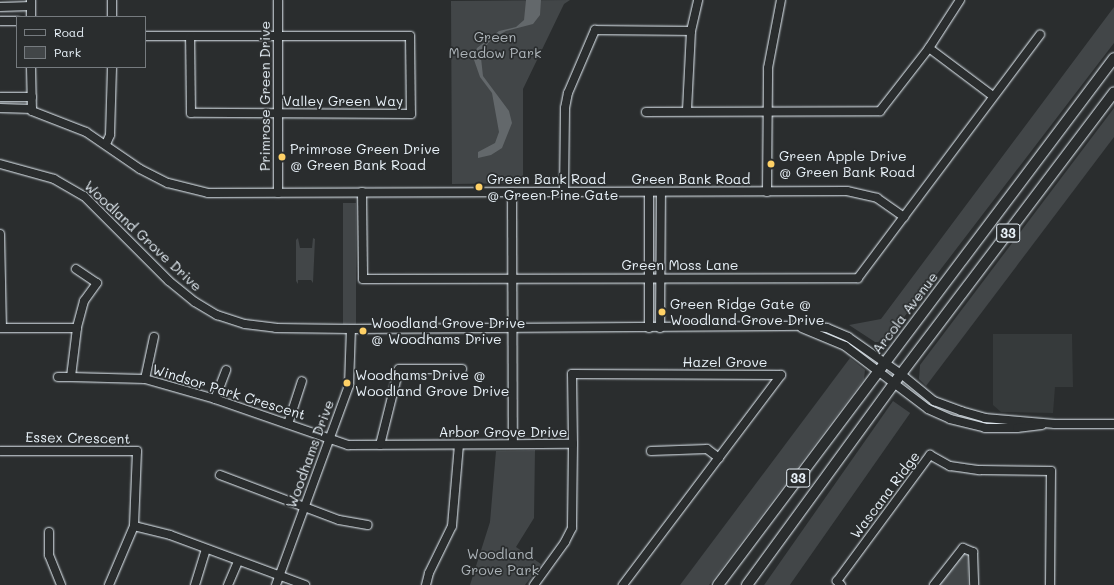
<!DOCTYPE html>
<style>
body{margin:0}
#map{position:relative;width:1114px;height:585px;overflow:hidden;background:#2a2d2e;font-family:Mali,sans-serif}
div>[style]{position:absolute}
.built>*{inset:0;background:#363a3b}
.green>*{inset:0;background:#424648;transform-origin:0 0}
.water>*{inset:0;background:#63686b}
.roads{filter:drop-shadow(0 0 1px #e8f1f8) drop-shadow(0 0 1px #e8f1f8)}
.minor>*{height:8px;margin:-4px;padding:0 4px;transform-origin:4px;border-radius:4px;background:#2a2d2e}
.major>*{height:10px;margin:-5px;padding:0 5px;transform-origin:5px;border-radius:5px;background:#2a2d2e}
.dots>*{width:11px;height:11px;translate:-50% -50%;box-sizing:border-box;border:2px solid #2a2d2e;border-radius:50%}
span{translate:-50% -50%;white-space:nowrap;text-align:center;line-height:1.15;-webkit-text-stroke:3.5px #2a2d2e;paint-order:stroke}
.shield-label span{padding:1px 3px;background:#2a2d2e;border:1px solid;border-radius:3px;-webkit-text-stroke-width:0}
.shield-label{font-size:13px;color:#e8f1f8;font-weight:700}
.park-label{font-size:14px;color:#aeb5ba}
.street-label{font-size:14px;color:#e8f1f8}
.poi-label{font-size:14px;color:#e8f1f8}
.left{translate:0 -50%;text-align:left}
.legend{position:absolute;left:16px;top:16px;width:130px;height:52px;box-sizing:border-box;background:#2a2d2e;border:1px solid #767b7f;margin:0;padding:5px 7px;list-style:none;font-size:12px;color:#e8f1f8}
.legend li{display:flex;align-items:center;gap:8px;height:20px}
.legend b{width:20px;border:1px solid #767b7f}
</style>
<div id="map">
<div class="built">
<div style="clip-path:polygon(993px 334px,1072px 334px,1073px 387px,1055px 387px,1053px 413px,1001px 412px,993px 405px)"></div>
</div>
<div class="green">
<div style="clip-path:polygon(570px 0,564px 4px,523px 89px,523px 183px,452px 184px,451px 1px)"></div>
<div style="clip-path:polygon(1114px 7px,1114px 43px,885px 342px,875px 342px,849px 325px,881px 319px)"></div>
<div style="clip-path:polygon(1114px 108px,1114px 137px,926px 386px,919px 379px,920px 365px)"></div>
<div style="left:343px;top:203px;width:13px;height:121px"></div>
<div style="clip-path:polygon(298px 238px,300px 248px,312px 248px,313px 238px,315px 239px,313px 283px,311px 280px,298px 280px,298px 284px,296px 281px,296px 240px)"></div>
<div style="clip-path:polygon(850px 358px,865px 370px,864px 379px,709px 585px,680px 585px)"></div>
<div style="left:893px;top:401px;width:21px;height:230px;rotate:35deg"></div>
<div style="clip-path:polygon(535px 450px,534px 518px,516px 547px,541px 564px,525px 585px,470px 585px,490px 522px,496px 451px)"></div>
<div style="clip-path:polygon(963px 553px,968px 555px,968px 585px,938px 585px)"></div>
</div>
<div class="water">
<div style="clip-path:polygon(526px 0,541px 0,540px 15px,533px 24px,506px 31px,497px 36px,488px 43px,481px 58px,483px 76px,509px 111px,512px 123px,502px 148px,491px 155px,478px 158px,478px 152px,495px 143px,499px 132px,492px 93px,480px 77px,473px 57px,477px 48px,486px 41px,499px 31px,516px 27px,524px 20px)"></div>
</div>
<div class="roads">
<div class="minor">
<div style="left:31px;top:0;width:17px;rotate:90deg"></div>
<div style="left:112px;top:0;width:17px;rotate:90deg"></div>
<div style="left:0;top:7px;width:31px;rotate:-2deg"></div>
<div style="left:0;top:21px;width:17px"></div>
<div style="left:145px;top:36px;width:265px"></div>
<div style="left:410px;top:36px;width:78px;rotate:89.3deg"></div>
<div style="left:411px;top:114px;width:220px;rotate:-179.7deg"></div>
<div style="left:191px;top:113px;width:77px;rotate:-90.7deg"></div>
<div style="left:929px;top:48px;width:80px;rotate:36.9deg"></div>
<div style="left:31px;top:67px;width:44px;rotate:88.7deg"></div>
<div style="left:32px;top:111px;width:58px;rotate:21.3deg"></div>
<div style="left:86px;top:132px;width:65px;rotate:34.4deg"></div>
<div style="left:140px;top:169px;width:31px;rotate:27deg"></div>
<div style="left:168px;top:183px;width:41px;rotate:14deg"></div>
<div style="left:208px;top:193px;width:639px;rotate:-0.18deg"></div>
<div style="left:847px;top:191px;width:31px;rotate:13deg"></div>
<div style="left:877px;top:198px;width:33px;rotate:35deg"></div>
<div style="left:0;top:97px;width:32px"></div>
<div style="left:0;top:108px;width:32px;rotate:2deg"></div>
<div style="left:687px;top:110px;width:79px;rotate:-87.1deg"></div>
<div style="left:691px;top:31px;width:32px;rotate:-77deg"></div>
<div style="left:646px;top:112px;width:234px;rotate:-0.2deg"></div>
<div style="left:880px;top:111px;width:80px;rotate:-52.1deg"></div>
<div style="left:929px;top:48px;width:57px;rotate:-57.1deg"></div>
<div style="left:106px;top:144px;width:10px;rotate:-66deg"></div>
<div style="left:110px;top:135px;width:68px;rotate:-88.3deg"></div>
<div style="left:0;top:164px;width:56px;rotate:15.5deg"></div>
<div style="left:54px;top:179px;width:34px;rotate:30deg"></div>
<div style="left:84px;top:196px;width:120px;rotate:45deg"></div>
<div style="left:169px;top:281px;width:33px;rotate:39deg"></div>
<div style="left:195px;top:302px;width:26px;rotate:31deg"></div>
<div style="left:217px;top:315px;width:29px;rotate:18deg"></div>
<div style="left:245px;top:324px;width:31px;rotate:7deg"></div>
<div style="left:276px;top:328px;width:75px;rotate:0.8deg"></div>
<div style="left:351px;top:329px;width:459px;rotate:-0.4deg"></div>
<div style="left:810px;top:326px;width:17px;rotate:7deg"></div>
<div style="left:827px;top:328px;width:23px;rotate:23deg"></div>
<div style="left:848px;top:337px;width:65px;rotate:34.9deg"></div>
<div style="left:901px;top:374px;width:43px;rotate:39.3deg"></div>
<div style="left:934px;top:401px;width:29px;rotate:20deg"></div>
<div style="left:961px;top:411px;width:25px;rotate:16deg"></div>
<div style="left:985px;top:418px;width:70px;rotate:4.9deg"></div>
<div style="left:1055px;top:424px;width:59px"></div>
<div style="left:362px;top:192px;width:87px;rotate:89.3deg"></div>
<div style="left:363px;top:279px;width:495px;rotate:-0.1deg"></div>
<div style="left:858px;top:278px;width:304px;rotate:-53.2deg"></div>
<div style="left:512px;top:192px;width:252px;rotate:89.8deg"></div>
<div style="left:564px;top:192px;width:84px;rotate:-89.3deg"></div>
<div style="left:565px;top:108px;width:15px;rotate:-79deg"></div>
<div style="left:568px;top:93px;width:69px;rotate:-66.8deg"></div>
<div style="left:595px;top:30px;width:96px;rotate:0.6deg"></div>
<div style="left:767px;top:192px;width:124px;rotate:-89.5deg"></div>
<div style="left:768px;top:68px;width:69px;rotate:-79.2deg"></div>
<div style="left:278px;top:193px;width:193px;rotate:-90deg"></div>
<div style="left:649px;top:193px;width:135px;rotate:90deg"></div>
<div style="left:0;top:234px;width:94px;rotate:88.8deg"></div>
<div style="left:76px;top:269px;width:25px;rotate:34deg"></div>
<div style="left:97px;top:283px;width:22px;rotate:126deg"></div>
<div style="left:84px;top:301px;width:28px;rotate:105deg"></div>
<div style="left:77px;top:328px;width:49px;rotate:97deg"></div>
<div style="left:71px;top:377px;width:74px;rotate:1.5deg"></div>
<div style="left:145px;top:379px;width:73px;rotate:15.9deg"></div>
<div style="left:215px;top:399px;width:141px;rotate:19.1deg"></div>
<div style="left:348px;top:445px;width:225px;rotate:-0.3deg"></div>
<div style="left:573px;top:444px;width:84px;rotate:90.7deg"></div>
<div style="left:572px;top:528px;width:16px;rotate:117deg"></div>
<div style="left:565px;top:542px;width:53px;rotate:125.8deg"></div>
<div style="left:0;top:328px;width:77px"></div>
<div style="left:660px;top:328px;width:135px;rotate:-89.6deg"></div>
<div style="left:802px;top:328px;width:47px;rotate:22.7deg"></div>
<div style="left:845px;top:346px;width:104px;rotate:37.2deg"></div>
<div style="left:928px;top:409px;width:24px;rotate:24deg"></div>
<div style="left:950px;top:419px;width:36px;rotate:14deg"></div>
<div style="left:985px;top:428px;width:32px"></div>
<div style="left:1017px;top:428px;width:25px;rotate:-7deg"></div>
<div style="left:58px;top:377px;width:13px"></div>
<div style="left:145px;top:379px;width:43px;rotate:-77.9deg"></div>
<div style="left:215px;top:399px;width:31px;rotate:-69deg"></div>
<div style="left:288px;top:424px;width:45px;rotate:-72deg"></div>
<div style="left:573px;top:444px;width:70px;rotate:-90.8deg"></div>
<div style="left:572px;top:374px;width:209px;rotate:0.3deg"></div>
<div style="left:781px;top:375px;width:263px;rotate:127deg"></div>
<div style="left:380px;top:445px;width:78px;rotate:-76deg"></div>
<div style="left:399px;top:369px;width:63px"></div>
<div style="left:0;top:451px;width:137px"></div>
<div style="left:137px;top:451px;width:75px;rotate:92.3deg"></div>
<div style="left:134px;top:526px;width:64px;rotate:113deg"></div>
<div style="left:651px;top:451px;width:56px;rotate:-2deg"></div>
<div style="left:707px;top:449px;width:15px;rotate:37deg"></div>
<div style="left:220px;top:475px;width:127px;rotate:20.7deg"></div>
<div style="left:339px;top:520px;width:29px;rotate:10deg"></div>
<div style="left:134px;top:526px;width:37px;rotate:14deg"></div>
<div style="left:170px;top:535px;width:144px;rotate:20.3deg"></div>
<div style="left:49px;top:532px;width:23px;rotate:90deg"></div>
<div style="left:49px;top:555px;width:32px;rotate:68deg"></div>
<div style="left:195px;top:585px;width:37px;rotate:-73deg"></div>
<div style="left:228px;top:585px;width:26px;rotate:-67deg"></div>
<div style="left:276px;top:585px;width:213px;rotate:-69.9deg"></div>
<div style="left:349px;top:385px;width:56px;rotate:-88deg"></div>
<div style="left:426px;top:585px;width:12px;rotate:-76deg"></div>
<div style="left:429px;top:573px;width:52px;rotate:-63.9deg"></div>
<div style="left:452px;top:526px;width:81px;rotate:-85.1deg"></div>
<div style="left:841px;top:585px;width:6px;rotate:-135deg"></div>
<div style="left:837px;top:581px;width:157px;rotate:-53.6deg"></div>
<div style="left:930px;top:455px;width:23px;rotate:29deg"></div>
<div style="left:950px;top:466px;width:30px;rotate:8deg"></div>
<div style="left:980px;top:470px;width:71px;rotate:0.8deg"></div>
<div style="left:1051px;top:471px;width:114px;rotate:90.5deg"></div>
<div style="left:934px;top:585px;width:47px;rotate:-51.9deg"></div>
<div style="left:963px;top:548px;width:11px;rotate:22deg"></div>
<div style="left:973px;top:552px;width:33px;rotate:88deg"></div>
</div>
<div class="major">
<div style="left:718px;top:585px;width:659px;rotate:-53.08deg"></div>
<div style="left:747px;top:585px;width:261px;rotate:-53.9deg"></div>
<div style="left:901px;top:374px;width:353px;rotate:-52.9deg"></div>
</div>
</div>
<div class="dots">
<div style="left:282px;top:157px;background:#ffd166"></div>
<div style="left:771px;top:164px;background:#ffd166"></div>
<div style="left:479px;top:187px;background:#ffd166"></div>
<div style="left:662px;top:312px;background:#ffd166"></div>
<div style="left:363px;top:331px;background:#ffd166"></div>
<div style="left:347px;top:383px;background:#ffd166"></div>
</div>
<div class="shield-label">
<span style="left:1008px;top:233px">33</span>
<span style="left:798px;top:478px">33</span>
</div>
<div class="park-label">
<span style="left:495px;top:45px">Green<br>Meadow Park</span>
<span style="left:500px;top:562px">Woodland<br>Grove Park</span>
</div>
<div class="street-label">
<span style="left:265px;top:96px;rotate:-90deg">Primrose Green Drive</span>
<span style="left:343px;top:101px">Valley Green Way</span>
<span style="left:691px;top:179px">Green Bank Road</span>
<span style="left:143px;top:236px;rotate:43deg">Woodland Grove Drive</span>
<span style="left:680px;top:265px">Green Moss Lane</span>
<span style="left:905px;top:313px;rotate:-53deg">Arcola Avenue</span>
<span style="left:725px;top:362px">Hazel Grove</span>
<span style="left:229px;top:392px;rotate:17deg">Windsor Park Crescent</span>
<span style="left:503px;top:432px">Arbor Grove Drive</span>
<span style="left:78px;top:438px;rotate:1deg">Essex Crescent</span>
<span style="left:310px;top:454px;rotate:-70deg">Woodhams Drive</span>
<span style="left:885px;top:495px;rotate:-53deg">Wascana Ridge</span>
</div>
<div class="poi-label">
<span class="left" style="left:290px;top:157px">Primrose Green Drive<br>@ Green Bank Road</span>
<span class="left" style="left:779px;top:164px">Green Apple Drive<br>@ Green Bank Road</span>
<span class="left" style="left:487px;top:187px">Green Bank Road<br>@ Green Pine Gate</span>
<span class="left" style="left:670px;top:312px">Green Ridge Gate @<br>Woodland Grove Drive</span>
<span class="left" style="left:371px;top:331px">Woodland Grove Drive<br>@ Woodhams Drive</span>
<span class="left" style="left:355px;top:383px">Woodhams Drive @<br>Woodland Grove Drive</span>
</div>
<ul class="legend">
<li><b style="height:5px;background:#2a2d2e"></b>Road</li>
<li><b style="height:11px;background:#424648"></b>Park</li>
</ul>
</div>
